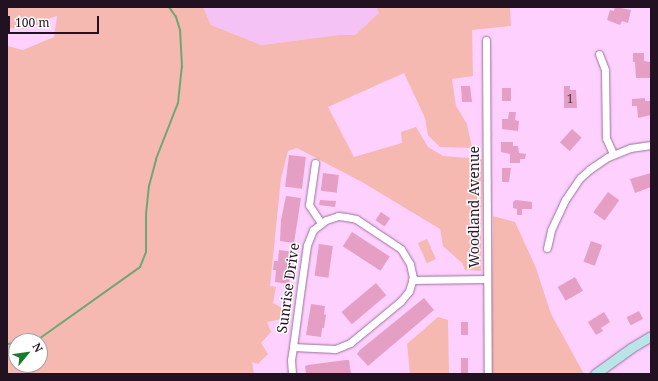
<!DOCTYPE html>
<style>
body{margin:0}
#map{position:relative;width:658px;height:381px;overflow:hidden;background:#fed0fe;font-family:"Noto Serif",serif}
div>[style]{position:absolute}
.built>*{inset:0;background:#f5c2f5}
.green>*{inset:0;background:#f5b9b2;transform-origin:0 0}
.stream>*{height:2px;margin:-1px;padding:0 1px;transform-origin:1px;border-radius:1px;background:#6fa773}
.building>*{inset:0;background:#e59ec4;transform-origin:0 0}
.roads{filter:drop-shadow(0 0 1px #9a709a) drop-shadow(0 0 1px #9a709a)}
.minor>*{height:7px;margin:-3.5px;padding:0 3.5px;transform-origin:3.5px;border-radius:3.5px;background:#fff}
.secondary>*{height:9px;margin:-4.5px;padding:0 4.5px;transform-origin:4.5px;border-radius:4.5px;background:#b9e5e9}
span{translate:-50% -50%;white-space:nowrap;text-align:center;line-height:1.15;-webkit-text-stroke:3px #fff;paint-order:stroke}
.number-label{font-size:12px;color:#52344a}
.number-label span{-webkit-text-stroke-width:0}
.street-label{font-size:14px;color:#211121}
.frame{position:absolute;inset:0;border:8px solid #211121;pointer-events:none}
.north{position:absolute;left:8px;top:333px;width:40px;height:40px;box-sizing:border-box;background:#fff;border:1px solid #a6a0a6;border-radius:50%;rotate:61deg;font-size:11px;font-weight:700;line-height:16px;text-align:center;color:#211121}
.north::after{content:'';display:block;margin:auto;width:14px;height:18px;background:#197b2d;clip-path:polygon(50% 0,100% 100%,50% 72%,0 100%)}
.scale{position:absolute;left:8px;top:16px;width:91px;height:18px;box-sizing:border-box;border:2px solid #211121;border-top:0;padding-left:5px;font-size:12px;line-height:14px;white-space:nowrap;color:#211121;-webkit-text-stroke:3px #fff;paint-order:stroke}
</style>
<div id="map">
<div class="built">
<div style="clip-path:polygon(203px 7px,376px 7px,379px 13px,355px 35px,339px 35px,260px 45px,211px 25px)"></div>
</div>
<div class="green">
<div style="clip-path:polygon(evenodd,7px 7px,203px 7px,211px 25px,261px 45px,339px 35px,355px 35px,379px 13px,376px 7px,510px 7px,511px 26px,472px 30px,473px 76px,452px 79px,456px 106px,467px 124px,472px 148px,440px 147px,428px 135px,425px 118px,404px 73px,328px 107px,354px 157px,402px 143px,401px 132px,416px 127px,428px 147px,443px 156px,482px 159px,481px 271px,465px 270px,462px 263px,443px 246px,440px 229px,362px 182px,297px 148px,288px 151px,281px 178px,270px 286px,276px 287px,273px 303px,284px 309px,287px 318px,267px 322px,271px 332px,261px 343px,268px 354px,258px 364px,252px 362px,254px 374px,7px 374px,7px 46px,23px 50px,54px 37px,57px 16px,44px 20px,34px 27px,23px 29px,7px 28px,7px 7px,16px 341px,40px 341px,40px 365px,16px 365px,16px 341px)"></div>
<div style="clip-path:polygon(493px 216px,515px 222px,536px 268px,551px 314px,584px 374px,491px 374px)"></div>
<div style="left:427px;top:239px;width:22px;height:10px;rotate:66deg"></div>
<div style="clip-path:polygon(438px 317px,448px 320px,449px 374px,410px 374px,407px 344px)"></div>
</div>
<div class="stream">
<div style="left:36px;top:341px;width:128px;rotate:-35.4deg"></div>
<div style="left:140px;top:267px;width:16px;rotate:-68deg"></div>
<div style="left:146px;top:252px;width:38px;rotate:-90deg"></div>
<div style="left:146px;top:214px;width:28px;rotate:-84deg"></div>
<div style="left:149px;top:186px;width:28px;rotate:-75deg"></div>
<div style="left:156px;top:159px;width:60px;rotate:-68.6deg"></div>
<div style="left:178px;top:103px;width:36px;rotate:-84deg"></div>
<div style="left:182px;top:67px;width:37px;rotate:-93deg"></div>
<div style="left:180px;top:30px;width:14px;rotate:-107deg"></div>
<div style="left:176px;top:17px;width:12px;rotate:-125deg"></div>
<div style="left:7px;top:344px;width:9px;rotate:-6deg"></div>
</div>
<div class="building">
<div style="clip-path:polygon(615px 7px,631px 10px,628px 23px,622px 21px,620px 25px,607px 20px,610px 10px,614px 11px)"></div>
<div style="clip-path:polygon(633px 53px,644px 53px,644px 61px,650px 62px,650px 78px,636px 78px,635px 62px,633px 62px)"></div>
<div style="clip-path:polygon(461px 86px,470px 86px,472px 102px,462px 102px)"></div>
<div style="clip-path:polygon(564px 86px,570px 86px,570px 90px,576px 90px,577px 108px,564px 108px)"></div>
<div style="left:502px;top:88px;width:9px;height:13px"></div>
<div style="clip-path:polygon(645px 98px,645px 101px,651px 101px,651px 115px,638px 118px,637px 106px,632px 106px,632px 99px)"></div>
<div style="clip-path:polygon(509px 112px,516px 112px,515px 120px,519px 121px,518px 131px,502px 129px,502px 119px,508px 119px)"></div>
<div style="left:572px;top:129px;width:13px;height:18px;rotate:42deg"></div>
<div style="clip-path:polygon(501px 142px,513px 142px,513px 146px,518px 146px,519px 153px,526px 154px,525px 159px,520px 159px,520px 163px,510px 163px,510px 154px,501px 152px)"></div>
<div style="left:289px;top:155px;width:17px;height:32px;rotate:7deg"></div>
<div style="clip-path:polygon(502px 168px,511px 168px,509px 182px,502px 182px)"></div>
<div style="left:323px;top:173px;width:16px;height:18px;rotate:7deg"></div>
<div style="clip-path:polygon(651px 173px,651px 187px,635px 193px,630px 179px)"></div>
<div style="left:608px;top:192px;width:14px;height:25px;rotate:36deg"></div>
<div style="clip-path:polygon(286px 196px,301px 198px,294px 243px,280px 241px,281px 220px)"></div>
<div style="clip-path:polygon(320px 200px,336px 201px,335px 207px,319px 205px)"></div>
<div style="clip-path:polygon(516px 200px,532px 202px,532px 209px,522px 209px,522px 215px,517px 215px,517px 209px,513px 208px,513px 202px)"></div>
<div style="left:381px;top:212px;width:11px;height:10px;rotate:34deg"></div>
<div style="left:352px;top:232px;width:45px;height:17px;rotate:33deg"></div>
<div style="left:591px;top:241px;width:12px;height:22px;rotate:20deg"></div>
<div style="left:319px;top:244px;width:14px;height:32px;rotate:8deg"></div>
<div style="clip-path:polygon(279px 250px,294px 252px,289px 284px,275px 282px,276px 270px,273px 270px,274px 261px,278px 261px)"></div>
<div style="left:575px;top:277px;width:16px;height:20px;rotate:60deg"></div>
<div style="left:376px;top:283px;width:16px;height:45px;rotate:50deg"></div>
<div style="clip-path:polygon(424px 298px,434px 310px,368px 366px,357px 354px,360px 350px)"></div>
<div style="clip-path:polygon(311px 304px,325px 306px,324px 314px,326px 315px,324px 328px,322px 328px,321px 337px,306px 335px)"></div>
<div style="left:639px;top:311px;width:9px;height:14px;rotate:63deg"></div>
<div style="clip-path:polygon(604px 312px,610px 322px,601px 328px,603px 331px,596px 335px,588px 322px)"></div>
<div style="left:461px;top:322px;width:7px;height:13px"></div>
<div style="left:461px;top:358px;width:7px;height:15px"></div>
<div style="clip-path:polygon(346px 360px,349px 360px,351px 374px,306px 374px,305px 366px,308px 365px)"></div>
</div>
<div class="roads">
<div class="minor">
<div style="left:486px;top:40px;width:334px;rotate:89.7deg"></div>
<div style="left:599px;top:54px;width:17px;rotate:69deg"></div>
<div style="left:605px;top:70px;width:68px;rotate:89.2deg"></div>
<div style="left:606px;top:138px;width:17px;rotate:66deg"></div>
<div style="left:315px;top:163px;width:42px;rotate:98.1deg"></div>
<div style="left:309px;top:205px;width:22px;rotate:56deg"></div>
<div style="left:547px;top:248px;width:18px;rotate:-77deg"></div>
<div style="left:551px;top:230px;width:33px;rotate:-65deg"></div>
<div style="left:565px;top:200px;width:27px;rotate:-56deg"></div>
<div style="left:580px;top:178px;width:13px;rotate:-42deg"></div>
<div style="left:590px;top:169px;width:22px;rotate:-34deg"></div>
<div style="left:608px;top:157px;width:24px;rotate:-22deg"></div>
<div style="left:630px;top:148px;width:21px;rotate:-8deg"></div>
<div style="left:412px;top:280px;width:75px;rotate:-0.8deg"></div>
<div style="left:292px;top:374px;width:14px;rotate:-94deg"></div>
<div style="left:291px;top:360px;width:13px;rotate:-81deg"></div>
<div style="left:293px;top:347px;width:61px;rotate:-82.4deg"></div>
<div style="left:301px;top:287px;width:42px;rotate:-81.9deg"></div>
<div style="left:307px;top:245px;width:16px;rotate:-68deg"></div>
<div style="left:313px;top:230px;width:16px;rotate:-38deg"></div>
<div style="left:326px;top:220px;width:13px;rotate:-18deg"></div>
<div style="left:338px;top:216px;width:8px;rotate:7deg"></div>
<div style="left:346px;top:217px;width:10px;rotate:11deg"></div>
<div style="left:356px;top:219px;width:54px;rotate:33.7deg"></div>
<div style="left:401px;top:249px;width:17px;rotate:59deg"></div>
<div style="left:410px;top:264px;width:14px;rotate:78deg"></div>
<div style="left:413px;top:278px;width:14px;rotate:107deg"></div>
<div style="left:409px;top:291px;width:13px;rotate:129deg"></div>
<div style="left:401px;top:301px;width:66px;rotate:140.5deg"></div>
<div style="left:350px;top:343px;width:8px;rotate:157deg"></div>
<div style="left:343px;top:346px;width:9px;rotate:159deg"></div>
<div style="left:335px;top:349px;width:42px;rotate:-177.3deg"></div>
</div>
<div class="secondary">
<div style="left:595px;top:374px;width:44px;rotate:-35.8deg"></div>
<div style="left:631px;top:348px;width:23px;rotate:-31deg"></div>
</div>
</div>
<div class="number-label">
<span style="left:570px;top:99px">1</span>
</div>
<div class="street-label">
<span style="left:474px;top:207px;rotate:-90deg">Woodland Avenue</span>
<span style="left:288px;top:288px;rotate:-82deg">Sunrise Drive</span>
</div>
<div class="frame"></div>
<div class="north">N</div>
<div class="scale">100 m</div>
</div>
